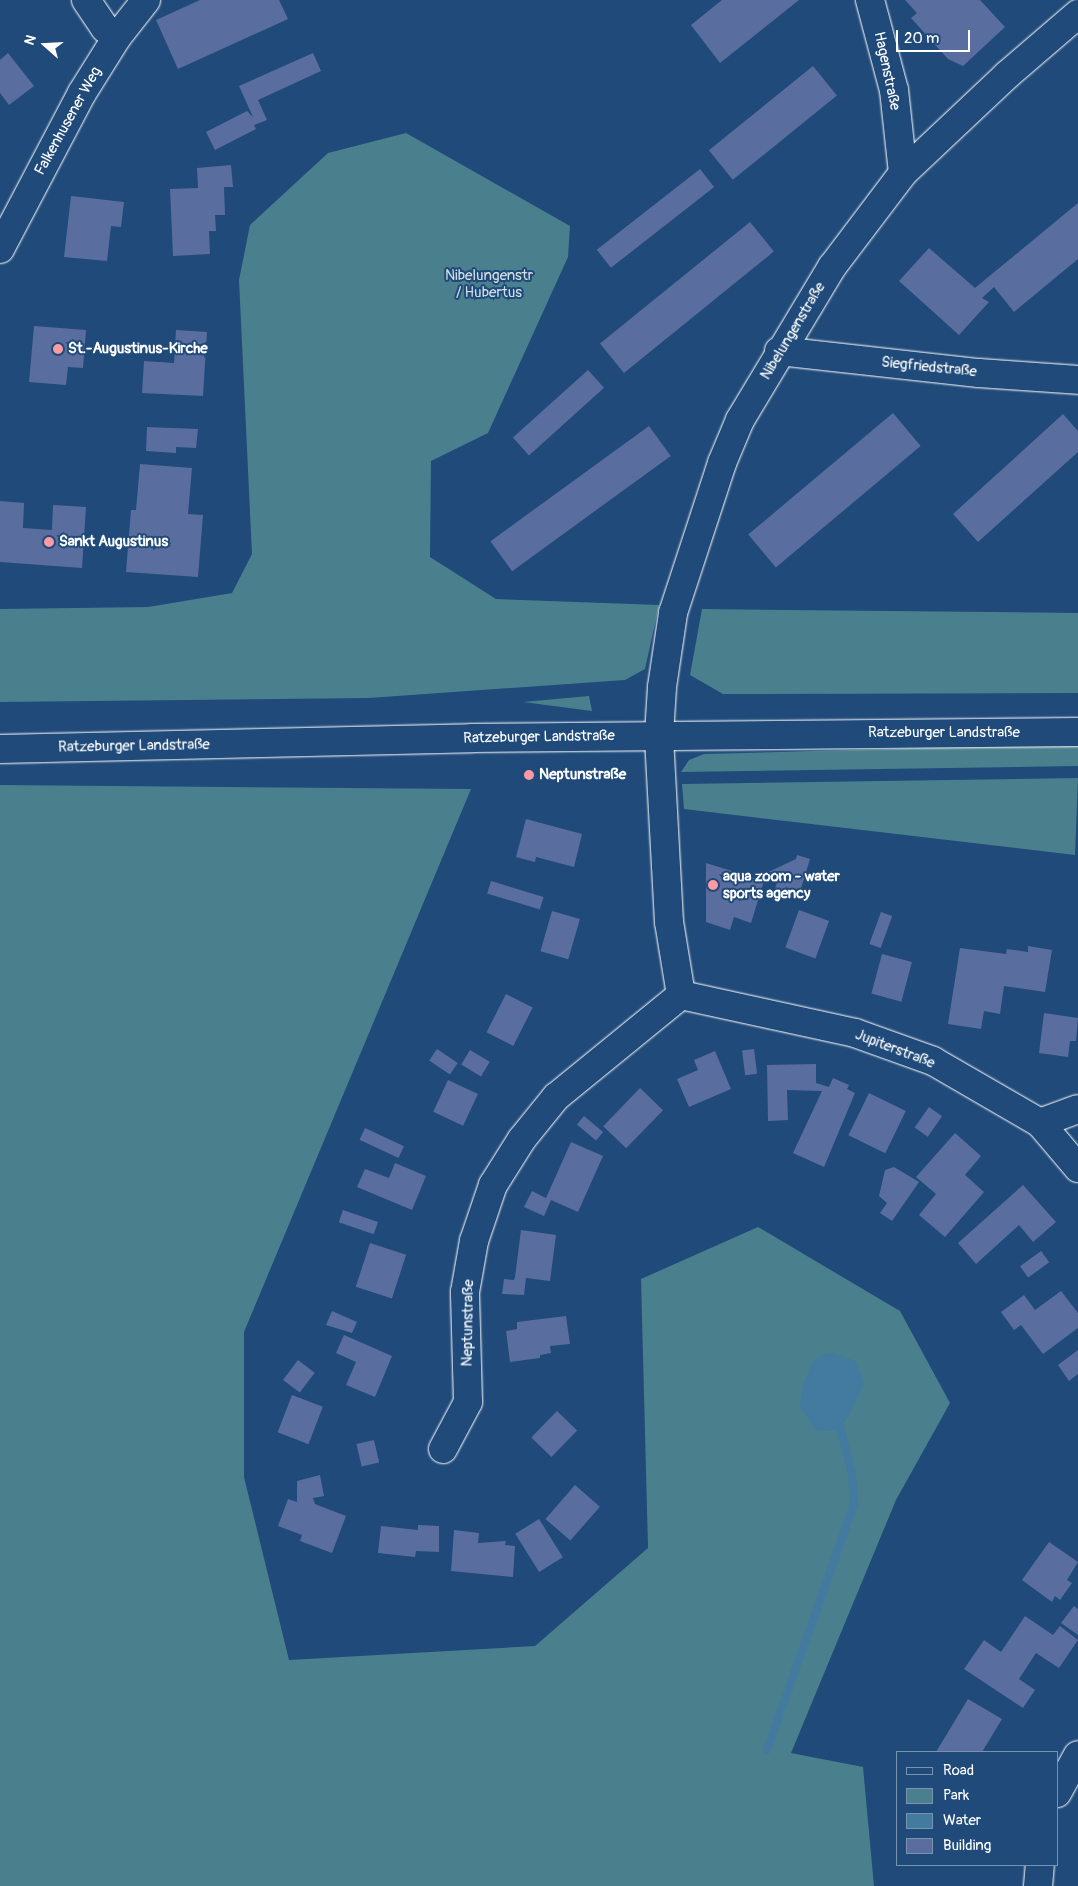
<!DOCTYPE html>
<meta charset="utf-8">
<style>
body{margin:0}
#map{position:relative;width:1078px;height:1886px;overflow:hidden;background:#1f4a7a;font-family:Pangolin,sans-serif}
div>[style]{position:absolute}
.green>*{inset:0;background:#4a7f8d}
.water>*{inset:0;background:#437a9f}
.stream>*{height:8px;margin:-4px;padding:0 4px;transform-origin:4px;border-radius:4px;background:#437a9f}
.building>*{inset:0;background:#596e9e;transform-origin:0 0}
.roads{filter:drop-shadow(0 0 1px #fff) drop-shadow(0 0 1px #fff)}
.street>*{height:28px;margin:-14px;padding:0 14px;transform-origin:14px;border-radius:14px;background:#1f4a7a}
.secondary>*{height:28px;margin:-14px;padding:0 14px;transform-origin:14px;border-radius:14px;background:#1f4a7a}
.dots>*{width:14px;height:14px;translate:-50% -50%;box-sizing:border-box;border:2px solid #1f4a7a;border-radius:50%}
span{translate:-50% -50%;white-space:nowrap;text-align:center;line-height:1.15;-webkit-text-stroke:4px #1f4a7a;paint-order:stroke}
.street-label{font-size:15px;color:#fff}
.park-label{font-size:15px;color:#d2dfe2}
.poi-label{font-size:15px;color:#fff;font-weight:700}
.left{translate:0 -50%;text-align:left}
.legend{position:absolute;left:896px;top:1751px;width:162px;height:115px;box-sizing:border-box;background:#1f4a7a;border:1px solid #7992af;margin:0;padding:6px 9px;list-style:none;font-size:15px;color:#fff}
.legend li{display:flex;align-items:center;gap:10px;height:25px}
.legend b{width:25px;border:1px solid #7992af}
.north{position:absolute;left:20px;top:20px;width:50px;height:50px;-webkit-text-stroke:4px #1f4a7a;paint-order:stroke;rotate:289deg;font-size:14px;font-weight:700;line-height:20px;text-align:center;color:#fff}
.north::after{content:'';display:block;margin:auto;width:18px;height:22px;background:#fff;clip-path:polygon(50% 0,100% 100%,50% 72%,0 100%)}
.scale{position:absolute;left:896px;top:30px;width:74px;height:22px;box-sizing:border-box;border:2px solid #fff;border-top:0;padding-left:6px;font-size:15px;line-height:18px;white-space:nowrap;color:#fff;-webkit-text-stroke:4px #1f4a7a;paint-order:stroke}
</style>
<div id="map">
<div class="green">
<div style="clip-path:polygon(406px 133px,570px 226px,568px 257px,488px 433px,431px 461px,430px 557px,496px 599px,659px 605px,645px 669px,625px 680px,369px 698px,0 702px,0 609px,148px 607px,232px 593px,252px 554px,239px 280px,250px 225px,328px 153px)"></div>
<div style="clip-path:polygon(702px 609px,1078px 613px,1078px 693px,723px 694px,690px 675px)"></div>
<div style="clip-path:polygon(589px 696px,592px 711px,523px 702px)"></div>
<div style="clip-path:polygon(1078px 744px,1078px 766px,681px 772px,689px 760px,704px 754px)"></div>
<div style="clip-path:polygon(1078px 778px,1075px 855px,684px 809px,682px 784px)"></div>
<div style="clip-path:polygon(0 785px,471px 789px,244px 1332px,244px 1477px,289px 1660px,535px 1646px,648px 1548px,641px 1279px,758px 1227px,900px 1311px,950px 1403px,896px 1500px,791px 1753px,863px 1767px,874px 1886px,0 1886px)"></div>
</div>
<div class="water">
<div style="clip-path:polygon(833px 1353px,855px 1361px,864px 1382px,851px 1412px,840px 1427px,831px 1431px,816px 1430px,800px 1407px,803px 1386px,812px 1363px,820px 1356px)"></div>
</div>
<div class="stream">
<div style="left:767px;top:1750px;width:261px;rotate:-70.5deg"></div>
<div style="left:854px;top:1504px;width:31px;rotate:-94deg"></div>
<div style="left:852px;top:1473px;width:48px;rotate:-104.6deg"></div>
</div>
<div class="building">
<div style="clip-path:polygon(200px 0,279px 0,288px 19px,178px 69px,156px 20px)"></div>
<div style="clip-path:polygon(722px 0,799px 0,720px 63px,691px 25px)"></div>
<div style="clip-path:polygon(905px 0,980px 0,1005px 27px,963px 66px,948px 59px,911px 18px,917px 13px)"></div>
<div style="clip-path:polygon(8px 53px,34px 86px,9px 105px,0 93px,0 60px)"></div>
<div style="clip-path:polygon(313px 53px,321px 71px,258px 100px,267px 120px,254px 125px,256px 129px,215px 150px,206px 132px,247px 111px,253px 117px,239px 86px)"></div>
<div style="left:813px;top:66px;width:38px;height:134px;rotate:51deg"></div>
<div style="clip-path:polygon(231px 165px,233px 187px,224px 187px,225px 215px,215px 215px,216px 231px,209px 231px,210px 254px,173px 256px,170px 189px,198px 188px,197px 168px)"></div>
<div style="left:700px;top:169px;width:23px;height:131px;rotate:52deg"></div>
<div style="clip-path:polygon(71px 196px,124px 202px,121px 227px,111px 226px,107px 261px,64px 257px)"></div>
<div style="clip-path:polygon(1078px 203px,1078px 259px,1014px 312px,994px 287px,982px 298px,989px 302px,959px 335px,899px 281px,929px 248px,975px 288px)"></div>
<div style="left:750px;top:222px;width:38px;height:193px;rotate:51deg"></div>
<div style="clip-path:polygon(34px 326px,86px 330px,83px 368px,68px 367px,66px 385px,29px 382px)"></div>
<div style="clip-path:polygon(176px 330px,207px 332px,203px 396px,142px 393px,144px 361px,174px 363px)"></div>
<div style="left:588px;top:370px;width:24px;height:101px;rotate:48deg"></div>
<div style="left:893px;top:413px;width:43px;height:189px;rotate:50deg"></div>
<div style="clip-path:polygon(1063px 414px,1078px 431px,1078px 452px,978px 542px,953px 514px)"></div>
<div style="left:649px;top:426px;width:37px;height:196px;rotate:54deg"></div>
<div style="clip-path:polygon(147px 427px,198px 429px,196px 448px,176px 447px,176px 453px,146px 451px)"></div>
<div style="clip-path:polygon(140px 464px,192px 468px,188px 514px,203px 515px,198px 577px,126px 572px,131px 510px,136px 510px)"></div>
<div style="clip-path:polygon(0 501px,24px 503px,23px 528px,52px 530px,53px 505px,86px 507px,82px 568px,0 562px)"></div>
<div style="clip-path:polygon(526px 819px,582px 834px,574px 867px,536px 857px,535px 862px,516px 857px)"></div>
<div style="clip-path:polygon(797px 855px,810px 859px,798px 898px,774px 891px,778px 880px,762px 875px,796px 859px)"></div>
<div style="clip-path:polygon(706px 863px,764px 881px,751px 923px,734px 917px,730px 930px,706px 922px)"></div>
<div style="left:491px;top:881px;width:55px;height:13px;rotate:17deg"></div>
<div style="left:799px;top:910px;width:32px;height:40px;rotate:20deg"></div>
<div style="left:552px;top:911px;width:29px;height:42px;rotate:16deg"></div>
<div style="left:881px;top:912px;width:12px;height:34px;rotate:20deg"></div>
<div style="clip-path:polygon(1028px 946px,1052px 950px,1045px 992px,1004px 986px,1000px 1014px,984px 1011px,981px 1029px,948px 1024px,960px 948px,1006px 954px,1007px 949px,1028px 952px)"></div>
<div style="left:882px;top:954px;width:31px;height:41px;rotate:15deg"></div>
<div style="left:506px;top:994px;width:30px;height:43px;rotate:27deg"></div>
<div style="clip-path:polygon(1044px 1013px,1078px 1018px,1076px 1041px,1070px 1041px,1068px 1057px,1039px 1053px)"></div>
<div style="left:437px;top:1049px;width:25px;height:14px;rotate:34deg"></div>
<div style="left:754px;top:1049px;width:25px;height:12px;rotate:83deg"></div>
<div style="left:470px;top:1050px;width:23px;height:17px;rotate:31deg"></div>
<div style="clip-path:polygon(715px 1051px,731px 1089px,689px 1107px,677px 1079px,698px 1070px,694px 1060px)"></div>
<div style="clip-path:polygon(816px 1064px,816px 1083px,829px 1087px,833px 1078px,849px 1085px,847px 1089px,855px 1093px,824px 1167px,793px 1153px,822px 1091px,787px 1090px,788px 1120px,768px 1121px,767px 1065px)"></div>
<div style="left:448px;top:1080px;width:33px;height:35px;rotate:25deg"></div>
<div style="left:640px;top:1088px;width:32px;height:53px;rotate:44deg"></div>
<div style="left:869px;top:1093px;width:41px;height:47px;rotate:26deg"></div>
<div style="left:929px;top:1107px;width:16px;height:25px;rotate:35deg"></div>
<div style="left:584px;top:1116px;width:25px;height:11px;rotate:40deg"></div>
<div style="left:365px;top:1128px;width:43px;height:13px;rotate:25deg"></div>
<div style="clip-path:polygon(955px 1133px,981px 1156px,965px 1175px,984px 1192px,945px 1237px,919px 1215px,936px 1194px,916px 1177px)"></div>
<div style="clip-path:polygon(571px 1142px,603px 1156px,578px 1212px,551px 1200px,544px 1216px,524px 1207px,532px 1191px,546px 1198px)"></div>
<div style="clip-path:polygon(395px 1163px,426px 1176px,412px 1210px,357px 1187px,365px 1169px,389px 1178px)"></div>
<div style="clip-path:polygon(894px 1167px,919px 1182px,892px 1221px,880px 1213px,887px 1203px,879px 1196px,885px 1170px)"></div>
<div style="clip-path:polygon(1023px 1185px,1056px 1222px,1033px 1242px,1019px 1225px,976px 1264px,958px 1243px)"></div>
<div style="left:343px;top:1210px;width:37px;height:13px;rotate:19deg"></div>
<div style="clip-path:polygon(521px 1230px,556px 1235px,550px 1281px,526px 1278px,524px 1295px,502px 1294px,504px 1279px,514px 1280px,515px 1277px)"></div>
<div style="left:370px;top:1243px;width:38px;height:46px;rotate:18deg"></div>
<div style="left:1041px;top:1251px;width:14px;height:26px;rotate:54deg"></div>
<div style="clip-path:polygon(1061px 1291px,1078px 1313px,1078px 1328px,1043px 1354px,1021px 1325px,1014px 1330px,1001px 1312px,1024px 1295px,1035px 1310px)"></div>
<div style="clip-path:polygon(332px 1311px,357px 1322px,352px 1333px,326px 1325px)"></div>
<div style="clip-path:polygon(566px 1316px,570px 1344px,550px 1346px,551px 1353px,540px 1355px,540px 1358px,510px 1362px,506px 1331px,517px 1329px,517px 1322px)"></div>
<div style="clip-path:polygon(344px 1335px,392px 1356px,375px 1397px,346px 1385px,356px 1362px,336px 1353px)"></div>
<div style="clip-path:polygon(1078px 1350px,1078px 1374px,1069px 1381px,1058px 1365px)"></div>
<div style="left:298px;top:1360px;width:21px;height:25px;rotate:37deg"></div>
<div style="left:292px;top:1395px;width:33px;height:40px;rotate:21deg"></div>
<div style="left:557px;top:1411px;width:28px;height:37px;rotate:44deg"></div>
<div style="left:374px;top:1440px;width:23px;height:18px;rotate:77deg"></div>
<div style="clip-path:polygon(320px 1475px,324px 1496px,313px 1498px,315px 1504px,346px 1516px,332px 1553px,300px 1541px,302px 1535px,278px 1526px,288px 1499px,297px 1502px,297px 1481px)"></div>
<div style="left:575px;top:1485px;width:33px;height:45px;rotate:41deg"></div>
<div style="left:539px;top:1519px;width:45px;height:28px;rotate:58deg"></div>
<div style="clip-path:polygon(418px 1525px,439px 1526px,439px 1552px,416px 1551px,415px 1557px,378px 1553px,381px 1526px,418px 1530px)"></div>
<div style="clip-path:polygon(454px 1530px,479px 1533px,478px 1543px,506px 1541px,505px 1545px,515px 1546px,513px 1577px,451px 1571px)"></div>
<div style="clip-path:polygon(1049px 1542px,1078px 1562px,1067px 1580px,1072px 1583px,1060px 1600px,1055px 1596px,1052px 1602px,1022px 1580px)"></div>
<div style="clip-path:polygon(1074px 1606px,1078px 1609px,1078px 1635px,1061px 1623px)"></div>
<div style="clip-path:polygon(1025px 1616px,1053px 1635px,1060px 1626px,1078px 1640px,1059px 1668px,1036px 1653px,1019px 1679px,1035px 1690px,1023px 1708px,964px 1669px,984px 1640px,1001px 1652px)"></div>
<div style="clip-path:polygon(968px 1699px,1002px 1719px,982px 1752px,936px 1752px)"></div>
</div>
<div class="roads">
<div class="street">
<div style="left:86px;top:0;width:34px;rotate:56deg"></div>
<div style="left:105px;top:28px;width:15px;rotate:37deg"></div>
<div style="left:870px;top:0;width:93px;rotate:75.1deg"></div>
<div style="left:894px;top:90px;width:83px;rotate:83.8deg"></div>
<div style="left:0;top:249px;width:176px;rotate:-62.3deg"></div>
<div style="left:82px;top:93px;width:66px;rotate:-58deg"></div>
<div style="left:117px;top:37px;width:47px;rotate:-51.9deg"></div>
<div style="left:779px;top:351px;width:201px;rotate:6.3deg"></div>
<div style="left:979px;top:373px;width:99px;rotate:4deg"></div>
<div style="left:681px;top:995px;width:178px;rotate:12.3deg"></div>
<div style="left:855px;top:1033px;width:83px;rotate:19.7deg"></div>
<div style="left:933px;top:1061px;width:124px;rotate:30.1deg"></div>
<div style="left:1040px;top:1123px;width:59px;rotate:49.8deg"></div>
<div style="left:1040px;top:1123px;width:40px;rotate:-20.2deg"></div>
<div style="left:443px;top:1449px;width:53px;rotate:-62deg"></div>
<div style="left:468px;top:1402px;width:110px;rotate:-91.6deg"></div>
<div style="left:465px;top:1292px;width:52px;rotate:-80deg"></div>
<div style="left:474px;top:1241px;width:59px;rotate:-71.3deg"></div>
<div style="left:493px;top:1185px;width:54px;rotate:-57.8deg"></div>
<div style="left:522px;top:1139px;width:54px;rotate:-51deg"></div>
<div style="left:556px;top:1097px;width:161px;rotate:-39.2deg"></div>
<div style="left:681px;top:995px;width:74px;rotate:-99.3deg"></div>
<div style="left:669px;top:922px;width:187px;rotate:-93.1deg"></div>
<div style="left:659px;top:735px;width:48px;rotate:-86.4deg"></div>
<div style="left:662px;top:687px;width:75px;rotate:-81.5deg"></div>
<div style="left:673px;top:613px;width:158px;rotate:-71.9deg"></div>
<div style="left:722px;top:463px;width:47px;rotate:-67.3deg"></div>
<div style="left:740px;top:420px;width:179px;rotate:-59deg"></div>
<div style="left:832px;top:267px;width:118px;rotate:-52.9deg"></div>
<div style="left:903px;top:173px;width:143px;rotate:-43.3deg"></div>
<div style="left:1007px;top:75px;width:94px;rotate:-40.7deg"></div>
<div style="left:1057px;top:1793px;width:43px;rotate:-61.1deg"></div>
<div style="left:1038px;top:1886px;width:21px;rotate:-85deg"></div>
</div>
<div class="secondary">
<div style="left:0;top:749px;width:472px;rotate:-1.3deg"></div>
<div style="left:472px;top:738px;width:606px;rotate:-0.57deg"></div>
</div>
</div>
<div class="dots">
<div style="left:58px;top:349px;background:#ff9aa2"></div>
<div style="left:49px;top:542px;background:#ff9aa2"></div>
<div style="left:529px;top:775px;background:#ff9aa2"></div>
<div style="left:713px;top:885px;background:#ff9aa2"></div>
</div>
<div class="street-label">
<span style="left:887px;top:71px;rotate:78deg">Hagenstraße</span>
<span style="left:68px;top:121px;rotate:-61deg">Falkenhusener Weg</span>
<span style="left:793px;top:331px;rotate:-59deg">Nibelungenstraße</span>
<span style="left:929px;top:367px;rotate:6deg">Siegfriedstraße</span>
<span style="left:944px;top:733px">Ratzeburger Landstraße</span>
<span style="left:539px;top:737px;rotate:-1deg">Ratzeburger Landstraße</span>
<span style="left:134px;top:746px;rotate:-1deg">Ratzeburger Landstraße</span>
<span style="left:895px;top:1049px;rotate:21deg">Jupiterstraße</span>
<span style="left:468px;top:1323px;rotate:-89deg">Neptunstraße</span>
</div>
<div class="park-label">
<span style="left:489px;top:284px">Nibelungenstr<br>/ Hubertus</span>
</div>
<div class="poi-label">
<span class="left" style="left:68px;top:349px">St.-Augustinus-Kirche</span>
<span class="left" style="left:59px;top:542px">Sankt Augustinus</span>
<span class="left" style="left:539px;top:775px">Neptunstraße</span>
<span class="left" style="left:723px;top:885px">aqua zoom - water<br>sports agency</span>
</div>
<ul class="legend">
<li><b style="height:6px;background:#1f4a7a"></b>Road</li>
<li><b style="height:14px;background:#4a7f8d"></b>Park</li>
<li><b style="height:14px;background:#437a9f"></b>Water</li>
<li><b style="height:14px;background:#596e9e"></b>Building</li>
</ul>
<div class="north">N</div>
<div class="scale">20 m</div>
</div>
